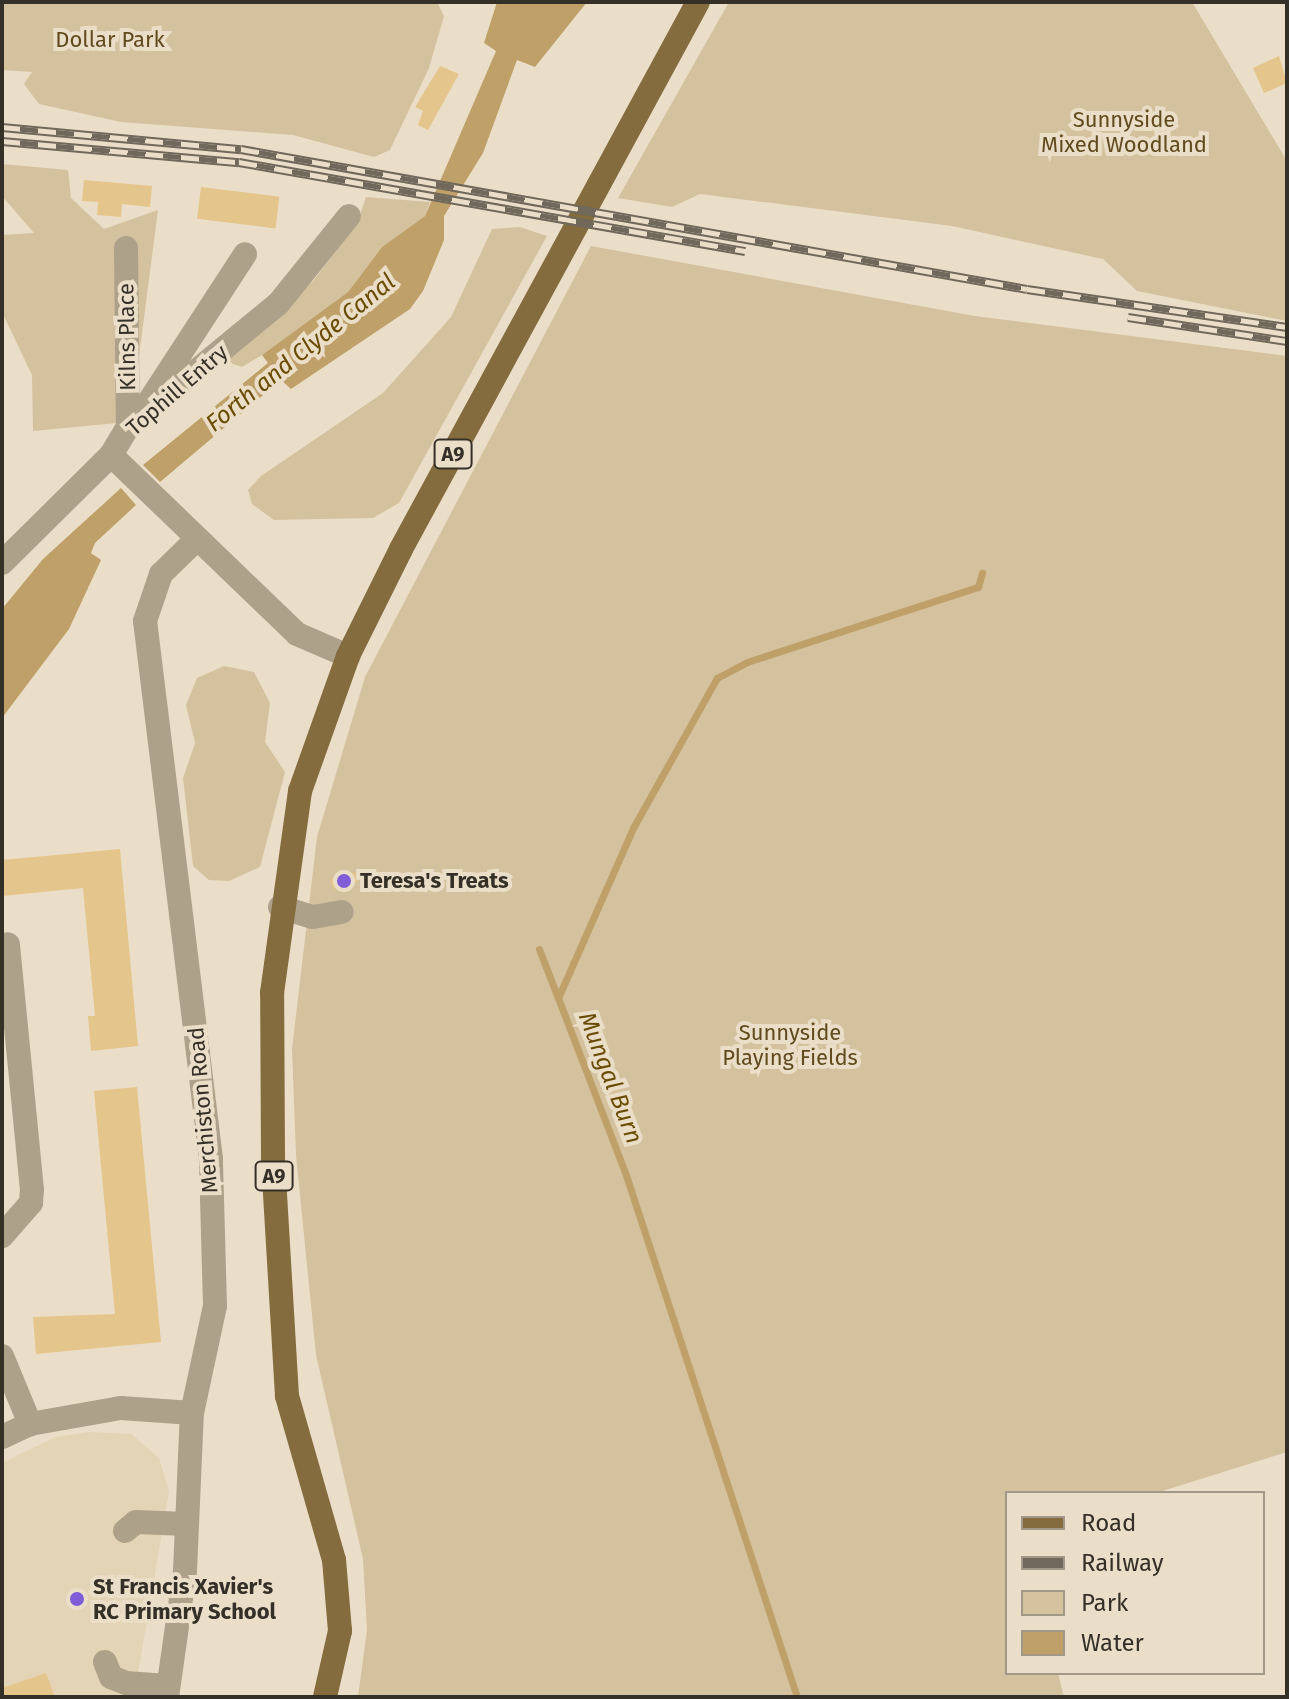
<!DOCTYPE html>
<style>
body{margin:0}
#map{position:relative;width:1289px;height:1699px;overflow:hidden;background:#ebdec8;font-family:"Fira Sans",sans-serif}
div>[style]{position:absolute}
.built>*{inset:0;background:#e4d4b6}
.green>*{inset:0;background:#d4c19e}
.water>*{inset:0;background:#bea068}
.stream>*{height:7px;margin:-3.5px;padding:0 3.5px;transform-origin:3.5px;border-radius:3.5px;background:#bea068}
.building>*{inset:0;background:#e4c58b;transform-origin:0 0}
.minor>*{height:24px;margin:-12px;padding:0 12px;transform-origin:12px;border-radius:12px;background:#aea189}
.major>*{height:24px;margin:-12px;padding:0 12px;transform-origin:12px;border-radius:12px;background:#846c3e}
.rail>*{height:9px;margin-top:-4.5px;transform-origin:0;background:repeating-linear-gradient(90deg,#ebdec8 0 18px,#6f685b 0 36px);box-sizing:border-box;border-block:2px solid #6f685b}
.dots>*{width:22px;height:22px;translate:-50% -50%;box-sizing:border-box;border:4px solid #ebdec8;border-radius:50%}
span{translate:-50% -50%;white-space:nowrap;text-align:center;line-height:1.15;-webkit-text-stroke:8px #ebdec8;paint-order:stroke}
.shield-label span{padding:2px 6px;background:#ebdec8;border:2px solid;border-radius:6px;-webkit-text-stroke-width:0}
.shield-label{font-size:20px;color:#343027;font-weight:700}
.park-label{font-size:22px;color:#604a1e}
.street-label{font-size:22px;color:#343027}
.poi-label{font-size:22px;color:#343027;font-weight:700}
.left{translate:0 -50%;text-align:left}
.water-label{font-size:24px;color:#6a4c01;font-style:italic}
.frame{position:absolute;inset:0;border:4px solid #343027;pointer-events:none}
.legend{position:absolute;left:1005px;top:1491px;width:260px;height:184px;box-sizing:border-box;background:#ebdec8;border:2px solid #a29888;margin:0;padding:10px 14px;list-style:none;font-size:24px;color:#343027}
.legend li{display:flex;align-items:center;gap:16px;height:40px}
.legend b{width:40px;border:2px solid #a29888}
</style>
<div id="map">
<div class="built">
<div style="clip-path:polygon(89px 1432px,131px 1434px,159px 1458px,169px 1491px,134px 1697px,2px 1697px,2px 1463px,55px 1437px)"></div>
</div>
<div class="green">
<div style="clip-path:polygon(2px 2px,437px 2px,444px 16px,429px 68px,390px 150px,374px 157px,293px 135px,121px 122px,39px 104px,24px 84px,32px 72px,2px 70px)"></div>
<div style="clip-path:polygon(729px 2px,1192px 2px,1287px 161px,1287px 321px,1137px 291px,1103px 259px,952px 226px,700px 194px,672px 207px,618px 198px)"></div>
<div style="clip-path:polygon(2px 164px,68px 170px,71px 198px,104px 229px,158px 210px,134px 395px,117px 423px,33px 431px,32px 375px,2px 312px,2px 235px,34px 233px,2px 196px)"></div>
<div style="clip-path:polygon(366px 197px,430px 202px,425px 216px,382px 247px,348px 292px,262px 355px,242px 367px,230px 363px,229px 355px,313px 281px,357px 224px)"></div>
<div style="clip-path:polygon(520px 227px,547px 236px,399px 503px,373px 518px,274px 520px,252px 504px,248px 490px,261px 476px,383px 393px,451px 317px,492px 229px)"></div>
<div style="clip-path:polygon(591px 246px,975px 316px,1287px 356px,1287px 1452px,1156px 1493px,1007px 1493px,1007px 1673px,1058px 1673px,1064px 1697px,358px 1697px,367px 1630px,363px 1559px,316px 1355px,296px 1155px,292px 1049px,317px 837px,365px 677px)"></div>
<div style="clip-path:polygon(224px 666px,254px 672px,270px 703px,265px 742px,285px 772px,260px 867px,229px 881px,209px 880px,193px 866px,183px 778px,195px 743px,186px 705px,197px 678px)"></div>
</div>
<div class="water">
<div style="clip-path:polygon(497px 2px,587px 2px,535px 67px,517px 60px,483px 153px,444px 216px,444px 240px,423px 291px,410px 309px,291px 389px,281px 380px,160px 482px,143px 465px,268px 363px,262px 355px,348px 292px,382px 247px,425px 216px,496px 51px,484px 43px)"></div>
<div style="clip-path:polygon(121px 488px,136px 505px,95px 543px,91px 553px,101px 560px,69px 629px,2px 718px,2px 609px,43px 559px)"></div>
</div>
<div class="stream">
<div style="left:539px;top:949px;width:53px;rotate:68.8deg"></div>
<div style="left:797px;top:1697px;width:549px;rotate:-108.14deg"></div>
<div style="left:626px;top:1175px;width:190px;rotate:-111deg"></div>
<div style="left:558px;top:998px;width:186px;rotate:-66.2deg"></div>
<div style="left:633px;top:828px;width:172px;rotate:-60.8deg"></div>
<div style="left:717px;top:678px;width:34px;rotate:-28deg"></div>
<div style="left:747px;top:662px;width:243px;rotate:-18deg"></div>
<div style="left:978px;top:587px;width:15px;rotate:-74deg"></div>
</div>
<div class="building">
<div style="clip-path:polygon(1279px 56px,1287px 83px,1264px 93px,1253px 68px)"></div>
<div style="clip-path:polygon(440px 66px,459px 74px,428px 130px,418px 125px,423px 111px,415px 107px)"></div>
<div style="clip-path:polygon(84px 180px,152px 186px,150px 207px,122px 204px,121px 217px,97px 215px,98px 202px,82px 201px)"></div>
<div style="left:201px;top:187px;width:79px;height:32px;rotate:7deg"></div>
<div style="clip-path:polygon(120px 849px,138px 1046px,91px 1051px,88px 1016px,95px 1016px,83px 888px,2px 896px,2px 860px)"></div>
<div style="left:355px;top:872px;width:10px;height:26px;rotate:73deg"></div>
<div style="clip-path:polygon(137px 1087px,161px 1342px,36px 1354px,33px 1317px,115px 1314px,94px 1091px)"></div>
<div style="clip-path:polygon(46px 1673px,55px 1697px,2px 1697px,2px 1688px)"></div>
</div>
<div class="minor">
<div style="left:126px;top:248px;width:179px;rotate:89.4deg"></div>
<div style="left:150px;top:400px;width:174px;rotate:-56.9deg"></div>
<div style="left:111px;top:455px;width:258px;rotate:43.9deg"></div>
<div style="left:297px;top:634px;width:56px;rotate:23.3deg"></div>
<div style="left:2px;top:563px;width:153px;rotate:-44.7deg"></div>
<div style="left:111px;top:455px;width:33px;rotate:-59deg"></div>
<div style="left:128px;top:427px;width:194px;rotate:-39.4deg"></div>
<div style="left:278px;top:304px;width:113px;rotate:-51.1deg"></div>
<div style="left:280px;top:907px;width:34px;rotate:17deg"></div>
<div style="left:313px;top:917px;width:29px;rotate:-10deg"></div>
<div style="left:2px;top:1236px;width:44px;rotate:-48.7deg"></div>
<div style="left:31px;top:1203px;width:13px;rotate:-86deg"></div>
<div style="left:32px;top:1190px;width:247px;rotate:-95.6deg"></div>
<div style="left:2px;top:1356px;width:74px;rotate:67.6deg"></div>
<div style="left:2px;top:1437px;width:31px;rotate:-25deg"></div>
<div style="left:30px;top:1424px;width:92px;rotate:-10deg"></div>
<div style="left:121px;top:1408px;width:71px;rotate:4deg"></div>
<div style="left:125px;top:1531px;width:14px;rotate:-39deg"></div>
<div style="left:136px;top:1522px;width:51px;rotate:2.2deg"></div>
<div style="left:105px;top:1662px;width:16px;rotate:68deg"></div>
<div style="left:111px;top:1677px;width:16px;rotate:22deg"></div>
<div style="left:126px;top:1683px;width:41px;rotate:4.2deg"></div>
<div style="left:167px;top:1697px;width:127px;rotate:-81.9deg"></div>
<div style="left:185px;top:1571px;width:158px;rotate:-87.5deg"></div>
<div style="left:192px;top:1413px;width:109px;rotate:-77.9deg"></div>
<div style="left:215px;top:1306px;width:147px;rotate:-91.6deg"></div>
<div style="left:211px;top:1159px;width:542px;rotate:-96.99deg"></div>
<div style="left:145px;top:621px;width:50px;rotate:-71.2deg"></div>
<div style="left:161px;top:574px;width:50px;rotate:-44.2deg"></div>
</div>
<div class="major">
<div style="left:325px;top:1697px;width:68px;rotate:-77.2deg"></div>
<div style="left:340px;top:1631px;width:71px;rotate:-94.8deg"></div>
<div style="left:334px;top:1560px;width:171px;rotate:-106deg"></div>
<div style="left:287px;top:1396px;width:238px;rotate:-93.4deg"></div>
<div style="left:273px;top:1158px;width:165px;rotate:-90.3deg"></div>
<div style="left:272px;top:993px;width:204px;rotate:-82.1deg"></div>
<div style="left:300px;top:791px;width:143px;rotate:-70.4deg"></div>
<div style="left:348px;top:656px;width:119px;rotate:-63.6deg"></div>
<div style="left:401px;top:549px;width:622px;rotate:-61.5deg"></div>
</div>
<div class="rail">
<div style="left:2px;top:127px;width:240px;rotate:5.3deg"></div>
<div style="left:241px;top:149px;width:798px;rotate:10.1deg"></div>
<div style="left:1027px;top:289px;width:263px;rotate:8.3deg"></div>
<div style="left:2px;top:141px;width:238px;rotate:5.1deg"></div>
<div style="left:239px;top:162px;width:514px;rotate:9.98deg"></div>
<div style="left:1128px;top:317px;width:161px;rotate:8.6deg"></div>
</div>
<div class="dots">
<div style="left:344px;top:881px;background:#7e5dd7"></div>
<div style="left:77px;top:1599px;background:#7e5dd7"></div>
</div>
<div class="shield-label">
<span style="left:453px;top:454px">A9</span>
<span style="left:274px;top:1176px">A9</span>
</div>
<div class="park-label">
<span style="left:110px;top:40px">Dollar Park</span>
<span style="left:1124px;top:132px">Sunnyside<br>Mixed Woodland</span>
<span style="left:790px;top:1045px">Sunnyside<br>Playing Fields</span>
</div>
<div class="street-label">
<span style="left:127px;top:337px;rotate:-91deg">Kilns Place</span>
<span style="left:177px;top:390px;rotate:-41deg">Tophill Entry</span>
<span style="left:203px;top:1110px;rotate:-95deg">Merchiston Road</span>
</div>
<div class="poi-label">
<span class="left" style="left:360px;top:881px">Teresa's Treats</span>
<span class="left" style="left:93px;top:1599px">St Francis Xavier's<br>RC Primary School</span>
</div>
<div class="water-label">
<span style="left:301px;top:353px;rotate:-39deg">Forth and Clyde Canal</span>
<span style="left:610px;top:1078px;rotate:69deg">Mungal Burn</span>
</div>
<div class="frame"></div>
<ul class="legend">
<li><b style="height:10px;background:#846c3e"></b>Road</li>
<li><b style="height:10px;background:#6f685b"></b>Railway</li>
<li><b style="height:22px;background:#d4c19e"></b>Park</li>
<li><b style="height:22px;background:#bea068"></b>Water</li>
</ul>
</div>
